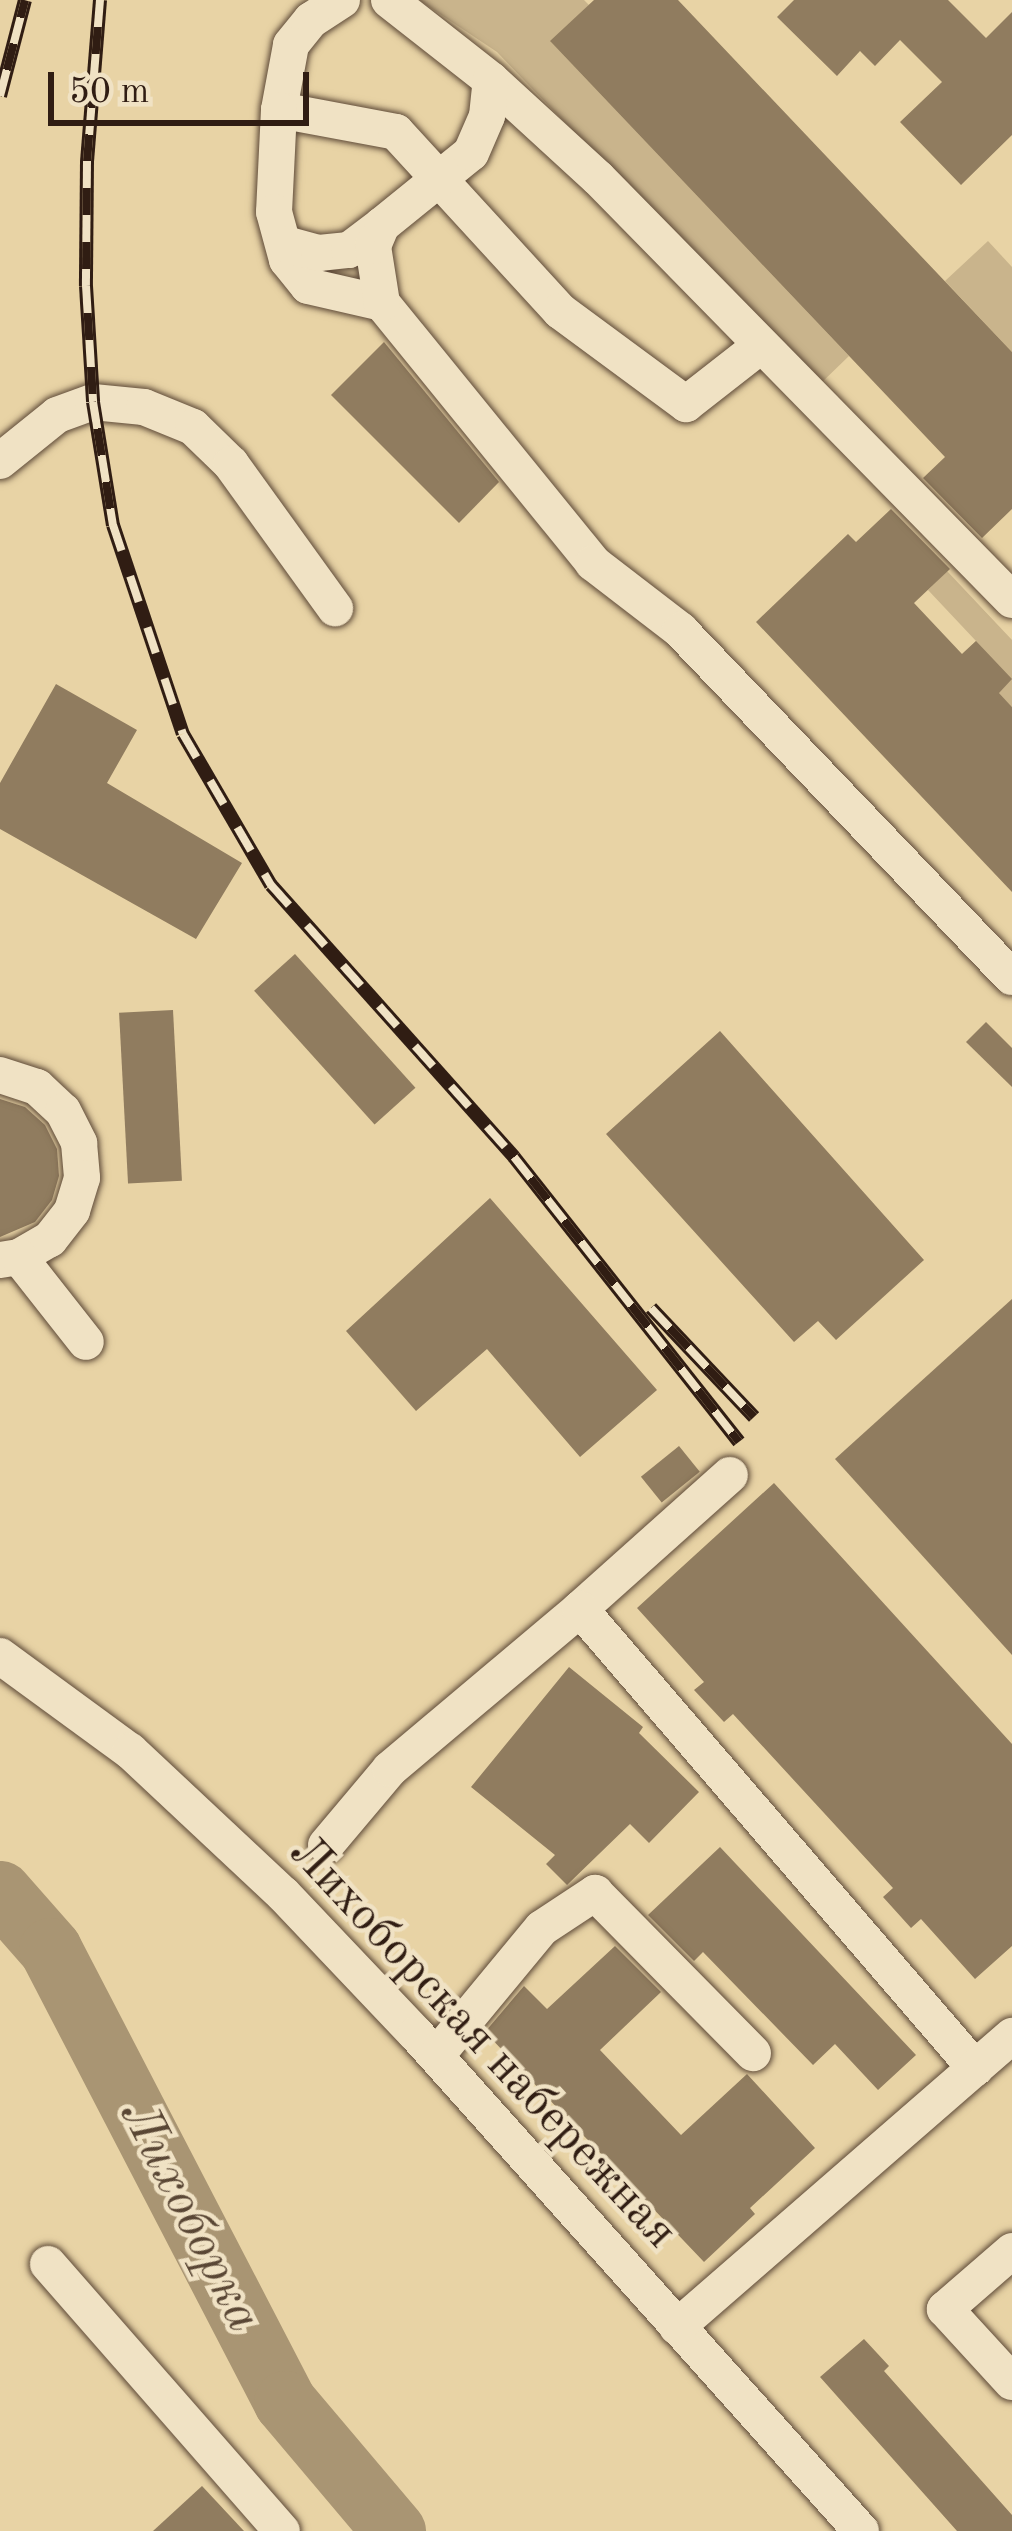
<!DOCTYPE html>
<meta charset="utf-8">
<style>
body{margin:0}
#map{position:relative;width:1012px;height:2531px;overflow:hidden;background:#e8d3a5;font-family:"Old Standard TT",serif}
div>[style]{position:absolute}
.green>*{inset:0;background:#c9b48c}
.river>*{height:63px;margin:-31.5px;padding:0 31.5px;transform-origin:31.5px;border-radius:31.5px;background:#a99573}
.building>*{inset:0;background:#907c5f;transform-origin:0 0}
.roads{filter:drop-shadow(0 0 3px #5e4a38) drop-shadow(0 0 3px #5e4a38)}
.minor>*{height:36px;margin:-18px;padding:0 18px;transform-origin:18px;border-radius:18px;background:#f0e2c4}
.rail>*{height:14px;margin-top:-7px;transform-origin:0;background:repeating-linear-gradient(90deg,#f0e2c4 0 27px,#301d13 0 54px);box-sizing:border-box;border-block:3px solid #301d13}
span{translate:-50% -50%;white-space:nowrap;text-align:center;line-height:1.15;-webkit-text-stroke:9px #f0e2c4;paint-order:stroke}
.street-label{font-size:48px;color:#301d13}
.water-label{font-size:51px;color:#5a4735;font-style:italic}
.scale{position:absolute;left:48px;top:72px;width:261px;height:54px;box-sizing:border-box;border:6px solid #301d13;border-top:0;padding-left:15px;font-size:36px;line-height:42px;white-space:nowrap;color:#301d13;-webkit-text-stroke:9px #f0e2c4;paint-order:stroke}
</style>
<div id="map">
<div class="green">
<div style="clip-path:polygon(419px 0,584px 0,589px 5px,551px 42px,849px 356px,819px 385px,497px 52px)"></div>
<div style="clip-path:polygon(988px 241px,1012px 267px,1012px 352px,945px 281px)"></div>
<div style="clip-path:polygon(947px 571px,1012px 640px,1012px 707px,962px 654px,976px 641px,928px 590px)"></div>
</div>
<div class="river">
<div style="left:0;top:1892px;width:76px;rotate:48.7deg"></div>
<div style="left:50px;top:1949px;width:510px;rotate:62.58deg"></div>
<div style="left:285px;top:2402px;width:169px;rotate:49.8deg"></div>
</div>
<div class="building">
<div style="clip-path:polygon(594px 0,678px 0,1012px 352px,1012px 509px,982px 538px,923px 478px,945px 457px,550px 41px)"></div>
<div style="clip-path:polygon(794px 0,948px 0,986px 38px,1012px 12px,1012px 135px,961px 185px,900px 122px,942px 82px,900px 40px,875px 66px,860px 51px,837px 76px,777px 17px)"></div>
<div style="clip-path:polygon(384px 342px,499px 482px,459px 523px,331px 395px)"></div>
<div style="clip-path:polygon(891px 509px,950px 569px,914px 603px,962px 654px,976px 641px,1012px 679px,999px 693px,1012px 707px,1012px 892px,756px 622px,848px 534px,856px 542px)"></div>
<div style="clip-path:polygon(56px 684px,137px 730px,107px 783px,242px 863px,196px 939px,0 829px,0 783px)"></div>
<div style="left:295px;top:954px;width:180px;height:55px;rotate:48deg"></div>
<div style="left:173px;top:1010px;width:171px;height:54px;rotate:87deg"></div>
<div style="clip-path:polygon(986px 1022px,1012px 1048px,1012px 1087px,966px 1042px)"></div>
<div style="clip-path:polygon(720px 1031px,924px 1260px,836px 1340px,818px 1321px,794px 1342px,606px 1134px)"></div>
<div style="clip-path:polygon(0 1099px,25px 1107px,45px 1125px,57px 1149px,59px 1176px,52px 1200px,35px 1222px,0 1237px)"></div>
<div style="clip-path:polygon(490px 1198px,657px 1390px,580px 1457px,487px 1349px,416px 1411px,346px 1331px)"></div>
<div style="clip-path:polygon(1012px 1299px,1012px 1655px,835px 1459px)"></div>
<div style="left:679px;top:1446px;width:33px;height:49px;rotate:51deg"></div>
<div style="clip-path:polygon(774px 1483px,1012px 1744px,1012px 1946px,975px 1979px,921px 1919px,911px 1928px,883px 1897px,893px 1888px,733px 1714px,724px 1722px,694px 1690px,704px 1682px,637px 1608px)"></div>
<div style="clip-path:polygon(569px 1667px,643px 1727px,639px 1733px,699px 1792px,649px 1843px,630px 1824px,567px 1885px,546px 1864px,555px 1855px,471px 1787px)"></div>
<div style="clip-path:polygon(720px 1847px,916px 2055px,878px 2090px,835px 2044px,813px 2065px,703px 1952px,694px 1961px,648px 1915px)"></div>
<div style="clip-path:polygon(615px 1946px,661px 1992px,600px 2050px,681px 2135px,747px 2074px,815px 2148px,750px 2208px,755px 2214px,704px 2262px,485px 2032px,524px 1986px,547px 2009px)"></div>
<div style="clip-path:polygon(864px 2339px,889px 2366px,884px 2371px,1012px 2515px,1012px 2531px,957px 2531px,820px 2377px)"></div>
<div style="clip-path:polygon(202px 2486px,244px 2531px,153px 2531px)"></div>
</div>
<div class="roads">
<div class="minor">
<div style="left:342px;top:0;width:37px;rotate:147deg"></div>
<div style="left:311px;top:20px;width:32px;rotate:129deg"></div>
<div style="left:291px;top:45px;width:66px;rotate:100.5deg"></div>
<div style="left:279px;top:110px;width:119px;rotate:10.6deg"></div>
<div style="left:396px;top:132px;width:243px;rotate:47.5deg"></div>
<div style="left:560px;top:311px;width:157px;rotate:36.4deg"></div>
<div style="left:686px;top:404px;width:93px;rotate:-38deg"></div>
<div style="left:389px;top:0;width:130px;rotate:38.1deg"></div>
<div style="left:491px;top:80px;width:145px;rotate:42.5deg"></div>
<div style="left:598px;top:178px;width:591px;rotate:45.55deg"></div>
<div style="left:279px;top:110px;width:102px;rotate:92.8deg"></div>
<div style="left:274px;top:212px;width:50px;rotate:74.8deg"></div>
<div style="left:287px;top:260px;width:33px;rotate:51deg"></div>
<div style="left:308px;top:286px;width:76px;rotate:12.9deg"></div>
<div style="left:382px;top:303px;width:335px;rotate:50.9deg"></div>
<div style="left:593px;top:563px;width:110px;rotate:37.6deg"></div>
<div style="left:680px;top:630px;width:480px;rotate:46.3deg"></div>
<div style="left:285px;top:244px;width:35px;rotate:15deg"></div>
<div style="left:319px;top:253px;width:30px;rotate:-6deg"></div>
<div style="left:349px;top:250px;width:41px;rotate:-37.1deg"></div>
<div style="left:382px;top:303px;width:58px;rotate:-99deg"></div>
<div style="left:373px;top:246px;width:23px;rotate:-67deg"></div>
<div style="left:382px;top:225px;width:114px;rotate:-39deg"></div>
<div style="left:471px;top:153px;width:40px;rotate:-66.6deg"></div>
<div style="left:487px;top:116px;width:36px;rotate:-84deg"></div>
<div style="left:0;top:461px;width:73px;rotate:-38.9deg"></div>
<div style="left:57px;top:415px;width:38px;rotate:-20deg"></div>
<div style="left:93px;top:402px;width:51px;rotate:5.6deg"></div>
<div style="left:144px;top:407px;width:53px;rotate:22.2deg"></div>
<div style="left:193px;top:427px;width:53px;rotate:44.2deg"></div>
<div style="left:231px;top:464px;width:178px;rotate:54.2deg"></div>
<div style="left:0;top:1075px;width:39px;rotate:18deg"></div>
<div style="left:37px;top:1087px;width:35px;rotate:43deg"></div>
<div style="left:63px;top:1111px;width:36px;rotate:63deg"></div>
<div style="left:79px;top:1143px;width:35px;rotate:85deg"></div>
<div style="left:82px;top:1178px;width:34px;rotate:107deg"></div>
<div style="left:72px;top:1211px;width:36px;rotate:128deg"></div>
<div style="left:50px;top:1239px;width:36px;rotate:150deg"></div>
<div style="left:19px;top:1257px;width:19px;rotate:171deg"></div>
<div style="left:19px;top:1257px;width:108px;rotate:51.8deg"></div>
<div style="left:580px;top:1609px;width:201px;rotate:-41.8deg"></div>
<div style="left:0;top:1656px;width:161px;rotate:36.2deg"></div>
<div style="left:130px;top:1751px;width:209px;rotate:43.1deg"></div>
<div style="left:283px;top:1894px;width:193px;rotate:46.5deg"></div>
<div style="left:416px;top:2034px;width:667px;rotate:48.16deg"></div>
<div style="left:326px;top:1845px;width:99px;rotate:-49.9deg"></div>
<div style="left:390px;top:1769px;width:248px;rotate:-40.1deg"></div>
<div style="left:580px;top:1609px;width:606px;rotate:49.29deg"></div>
<div style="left:436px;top:2056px;width:166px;rotate:-50.4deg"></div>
<div style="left:542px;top:1928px;width:64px;rotate:-33.4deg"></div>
<div style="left:595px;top:1893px;width:225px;rotate:45.4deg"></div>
<div style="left:1012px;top:2251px;width:89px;rotate:139.1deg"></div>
<div style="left:945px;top:2309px;width:99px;rotate:47.5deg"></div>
<div style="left:48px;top:2264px;width:355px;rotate:48.8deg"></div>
<div style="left:677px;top:2327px;width:444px;rotate:-41deg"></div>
</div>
</div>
<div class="rail">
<div style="left:100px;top:0;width:162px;rotate:94.6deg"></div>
<div style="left:87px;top:161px;width:125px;rotate:90.5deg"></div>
<div style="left:86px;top:286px;width:116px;rotate:86.5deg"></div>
<div style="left:93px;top:402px;width:125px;rotate:80.8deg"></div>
<div style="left:113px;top:525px;width:220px;rotate:71.5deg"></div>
<div style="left:183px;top:734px;width:175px;rotate:59.8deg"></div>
<div style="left:271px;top:885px;width:365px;rotate:48.2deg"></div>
<div style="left:514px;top:1157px;width:363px;rotate:51.7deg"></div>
<div style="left:0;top:96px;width:99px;rotate:-75.4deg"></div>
<div style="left:651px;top:1308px;width:150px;rotate:46.6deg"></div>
</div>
<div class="street-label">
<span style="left:482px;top:2043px;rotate:47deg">Лихоборская набережная</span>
</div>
<div class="water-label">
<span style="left:189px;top:2217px;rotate:63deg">Лихоборка</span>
</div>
<div class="scale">50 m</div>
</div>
